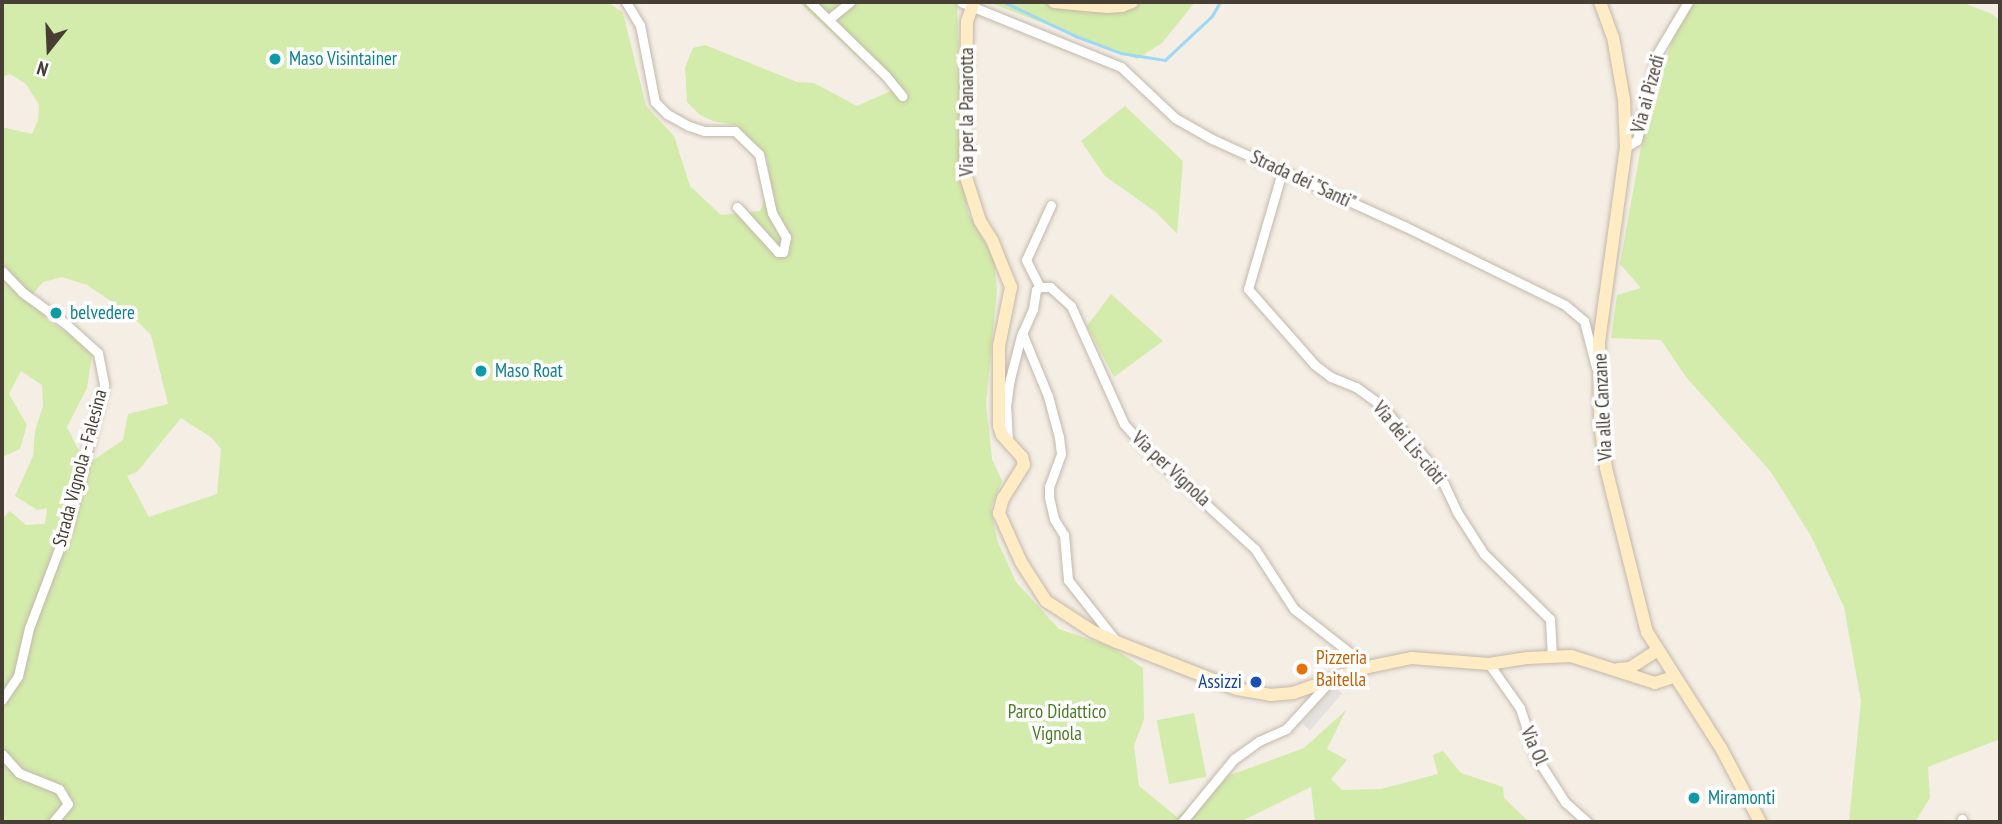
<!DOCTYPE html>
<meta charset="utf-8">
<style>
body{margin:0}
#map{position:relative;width:2002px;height:824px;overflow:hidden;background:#f4eee5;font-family:"PT Sans Narrow",sans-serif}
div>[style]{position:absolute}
.green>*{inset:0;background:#d3ebab;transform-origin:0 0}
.parking>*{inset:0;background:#e4e1de;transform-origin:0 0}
.stream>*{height:2.5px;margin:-1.25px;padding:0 1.25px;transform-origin:1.25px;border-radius:1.25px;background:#9dd8f4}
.roads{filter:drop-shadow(0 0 2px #c3b8aa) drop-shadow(0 0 2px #c3b8aa)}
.street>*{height:9px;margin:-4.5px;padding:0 4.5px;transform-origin:4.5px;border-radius:4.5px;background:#fff}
.secondary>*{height:12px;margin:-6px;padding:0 6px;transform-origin:6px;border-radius:6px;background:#ffecc4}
.dots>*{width:19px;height:19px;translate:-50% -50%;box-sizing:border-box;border:4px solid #fff;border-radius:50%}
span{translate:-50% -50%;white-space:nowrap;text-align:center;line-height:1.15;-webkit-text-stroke:7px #fff;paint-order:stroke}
.culture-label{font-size:19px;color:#0d838f}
.left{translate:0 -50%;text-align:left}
.street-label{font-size:19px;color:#473e34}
.food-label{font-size:19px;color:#c56008}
.transit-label{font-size:19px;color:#164399}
.right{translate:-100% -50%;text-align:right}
.park-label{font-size:19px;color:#4d7c24}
.frame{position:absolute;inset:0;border:4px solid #473e34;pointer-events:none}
.north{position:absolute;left:14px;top:14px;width:70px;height:70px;-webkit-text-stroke:5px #fff;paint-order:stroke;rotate:198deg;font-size:19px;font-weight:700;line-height:28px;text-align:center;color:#473e34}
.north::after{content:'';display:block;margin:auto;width:24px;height:32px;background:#473e34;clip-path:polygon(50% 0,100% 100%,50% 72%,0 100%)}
</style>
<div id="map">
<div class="green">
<div style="clip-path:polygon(evenodd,2px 2px,608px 2px,623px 13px,646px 106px,674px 136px,690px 186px,721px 215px,760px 211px,770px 185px,767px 157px,736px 125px,713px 121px,700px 115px,687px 102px,685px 67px,693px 48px,705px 45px,797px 82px,814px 83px,857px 106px,893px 90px,799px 2px,957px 2px,963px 174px,968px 213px,994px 258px,997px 290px,986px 404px,992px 459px,1002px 481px,991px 508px,997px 540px,1016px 582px,1059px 629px,1112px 647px,1143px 668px,1144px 719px,1134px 746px,1139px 786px,1177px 817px,1228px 776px,1304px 748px,1346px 710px,1327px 749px,1347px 760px,1331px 779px,1342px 790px,1381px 789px,1438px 774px,1433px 755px,1443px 751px,1461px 773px,1503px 787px,1504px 798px,1529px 822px,1315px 822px,1311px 787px,1240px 822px,2px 822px,2px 519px,10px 511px,26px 525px,45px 524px,47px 508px,37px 510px,15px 496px,33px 456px,35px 431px,43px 406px,42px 385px,21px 371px,9px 394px,27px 425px,20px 449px,2px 457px,2px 127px,32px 134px,38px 120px,39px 105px,26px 84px,10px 74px,2px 77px,2px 2px,62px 277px,87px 285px,130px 314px,151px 335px,168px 404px,128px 414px,123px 440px,86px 465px,67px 427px,87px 388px,93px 348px,48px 321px,30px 298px,43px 282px,62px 277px,2px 2px,181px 418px,212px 438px,221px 449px,217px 494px,149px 517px,127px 476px,137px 472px,181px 418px)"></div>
<div style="clip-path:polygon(988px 2px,1195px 2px,1162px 43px,1137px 59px)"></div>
<div style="clip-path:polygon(1694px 2px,1961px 2px,1992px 14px,2000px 21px,2000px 739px,1928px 767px,1930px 798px,1915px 822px,1849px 822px,1861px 701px,1844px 607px,1811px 536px,1771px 472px,1686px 377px,1661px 340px,1611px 338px,1617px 295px,1641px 288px,1620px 264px,1645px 125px,1674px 35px)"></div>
<div style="clip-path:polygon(1125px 106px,1183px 161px,1177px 234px,1157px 213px,1105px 176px,1081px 141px)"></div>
<div style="clip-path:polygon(1111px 294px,1163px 341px,1114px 377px,1087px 326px)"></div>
<div style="left:1194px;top:713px;width:65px;height:38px;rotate:79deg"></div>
</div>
<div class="parking">
<div style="left:1334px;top:686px;width:11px;height:49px;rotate:41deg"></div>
</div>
<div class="stream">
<div style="left:1004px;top:2px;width:80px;rotate:25.3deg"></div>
<div style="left:1076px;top:36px;width:48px;rotate:20.7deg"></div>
<div style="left:1121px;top:53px;width:45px;rotate:9deg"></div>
<div style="left:1165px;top:60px;width:64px;rotate:-43.1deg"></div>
<div style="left:1212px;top:16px;width:16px;rotate:-60deg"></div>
</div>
<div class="roads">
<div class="street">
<div style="left:626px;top:2px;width:27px;rotate:59deg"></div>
<div style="left:640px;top:25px;width:78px;rotate:79deg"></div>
<div style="left:655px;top:102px;width:17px;rotate:45deg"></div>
<div style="left:667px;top:114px;width:25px;rotate:29deg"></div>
<div style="left:689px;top:126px;width:16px;rotate:18deg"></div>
<div style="left:704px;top:131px;width:31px"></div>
<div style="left:735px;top:131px;width:33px;rotate:44deg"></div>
<div style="left:759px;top:154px;width:60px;rotate:77.6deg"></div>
<div style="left:772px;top:213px;width:28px;rotate:60deg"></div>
<div style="left:786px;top:237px;width:15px;rotate:101deg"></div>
<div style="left:783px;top:252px;width:5px;rotate:180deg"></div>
<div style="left:778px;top:252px;width:61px;rotate:-132.3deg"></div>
<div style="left:810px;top:2px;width:106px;rotate:44.2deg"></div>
<div style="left:886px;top:76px;width:26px;rotate:51deg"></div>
<div style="left:961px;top:2px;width:173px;rotate:22.1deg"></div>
<div style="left:1121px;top:67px;width:74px;rotate:43.4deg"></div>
<div style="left:1175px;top:118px;width:43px;rotate:29.6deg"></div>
<div style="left:1212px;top:139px;width:211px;rotate:24.4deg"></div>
<div style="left:1404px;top:226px;width:179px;rotate:26.1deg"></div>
<div style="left:1565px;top:305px;width:25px;rotate:40deg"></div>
<div style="left:1584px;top:321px;width:48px;rotate:75.4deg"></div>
<div style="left:829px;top:19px;width:27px;rotate:-39deg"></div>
<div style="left:1626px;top:147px;width:13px;rotate:-32deg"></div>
<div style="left:1637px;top:140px;width:88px;rotate:-76.9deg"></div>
<div style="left:1657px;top:54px;width:61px;rotate:-59.2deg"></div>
<div style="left:1282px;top:172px;width:122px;rotate:106.2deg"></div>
<div style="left:1248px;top:289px;width:101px;rotate:48.6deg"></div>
<div style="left:1315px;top:365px;width:20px;rotate:37deg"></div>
<div style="left:1331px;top:377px;width:27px;rotate:22deg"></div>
<div style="left:1356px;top:387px;width:31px;rotate:36deg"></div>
<div style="left:1381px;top:405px;width:70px;rotate:50.2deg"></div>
<div style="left:1426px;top:459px;width:31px;rotate:54deg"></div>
<div style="left:1444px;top:484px;width:31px;rotate:65deg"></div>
<div style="left:1457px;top:512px;width:50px;rotate:57.3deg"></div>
<div style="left:1484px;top:554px;width:93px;rotate:44.6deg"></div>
<div style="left:1550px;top:619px;width:37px;rotate:87deg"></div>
<div style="left:1051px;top:205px;width:60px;rotate:114.4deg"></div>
<div style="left:1026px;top:260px;width:30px;rotate:63deg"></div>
<div style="left:1040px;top:287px;width:10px"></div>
<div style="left:1050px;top:287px;width:28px;rotate:42deg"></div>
<div style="left:1071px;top:306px;width:129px;rotate:65.8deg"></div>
<div style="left:1124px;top:424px;width:36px;rotate:48deg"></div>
<div style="left:1148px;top:451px;width:145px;rotate:42.5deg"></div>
<div style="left:1255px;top:549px;width:72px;rotate:57deg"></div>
<div style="left:1294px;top:609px;width:94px;rotate:38.1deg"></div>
<div style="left:2px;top:271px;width:29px;rotate:46deg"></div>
<div style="left:22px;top:292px;width:54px;rotate:36deg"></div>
<div style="left:66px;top:324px;width:43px;rotate:42.2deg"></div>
<div style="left:98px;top:353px;width:33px;rotate:79deg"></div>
<div style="left:104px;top:385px;width:145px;rotate:104.4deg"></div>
<div style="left:68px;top:525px;width:110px;rotate:110.7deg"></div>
<div style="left:29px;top:628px;width:49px;rotate:102.9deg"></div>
<div style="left:18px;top:676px;width:29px;rotate:124deg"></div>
<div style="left:1022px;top:333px;width:68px;rotate:67.6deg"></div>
<div style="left:1048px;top:396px;width:42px;rotate:75deg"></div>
<div style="left:1059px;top:437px;width:17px;rotate:83deg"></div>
<div style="left:1061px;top:454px;width:35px;rotate:110deg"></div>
<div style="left:1049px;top:487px;width:10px;rotate:90deg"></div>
<div style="left:1049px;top:497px;width:23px;rotate:77deg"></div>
<div style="left:1054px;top:519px;width:19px;rotate:58deg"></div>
<div style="left:1064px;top:535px;width:45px;rotate:84.9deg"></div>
<div style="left:1068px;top:580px;width:78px;rotate:51.8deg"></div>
<div style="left:1008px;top:442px;width:36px;rotate:-93deg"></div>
<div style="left:1006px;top:406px;width:27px;rotate:-82deg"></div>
<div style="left:1010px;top:379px;width:44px;rotate:-75.7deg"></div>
<div style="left:1021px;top:336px;width:30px;rotate:-66deg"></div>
<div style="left:1033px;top:309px;width:19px;rotate:-81deg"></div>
<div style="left:1036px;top:290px;width:5px;rotate:-37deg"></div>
<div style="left:1489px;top:664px;width:54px;rotate:54.8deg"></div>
<div style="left:1520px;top:708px;width:52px;rotate:71.9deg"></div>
<div style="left:1536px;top:757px;width:54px;rotate:57.2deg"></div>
<div style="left:1565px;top:802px;width:30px;rotate:42deg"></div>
<div style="left:2px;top:754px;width:25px;rotate:48deg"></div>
<div style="left:19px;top:773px;width:43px;rotate:21.8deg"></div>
<div style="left:59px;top:789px;width:17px;rotate:59deg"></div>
<div style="left:68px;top:804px;width:23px;rotate:130deg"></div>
<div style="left:1182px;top:822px;width:82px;rotate:-50.5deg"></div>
<div style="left:1234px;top:759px;width:31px;rotate:-36deg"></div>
<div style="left:1259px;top:741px;width:30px;rotate:-24deg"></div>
<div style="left:1286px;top:729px;width:65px;rotate:-47.5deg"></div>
<div style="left:1962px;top:822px;width:3px;rotate:-90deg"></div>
</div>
<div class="secondary">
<div style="left:974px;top:2px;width:20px;rotate:110deg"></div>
<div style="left:967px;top:21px;width:153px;rotate:90.7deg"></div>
<div style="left:965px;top:174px;width:49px;rotate:72.3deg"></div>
<div style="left:980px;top:221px;width:22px;rotate:58deg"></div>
<div style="left:992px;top:240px;width:51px;rotate:68deg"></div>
<div style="left:1011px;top:287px;width:60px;rotate:101.5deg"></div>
<div style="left:999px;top:346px;width:80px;rotate:90deg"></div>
<div style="left:999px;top:426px;width:9px;rotate:72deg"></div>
<div style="left:1002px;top:435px;width:30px;rotate:48deg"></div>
<div style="left:1022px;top:457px;width:8px;rotate:76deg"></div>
<div style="left:1024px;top:465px;width:39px;rotate:122deg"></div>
<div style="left:1003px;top:498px;width:16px;rotate:105deg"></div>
<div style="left:999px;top:513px;width:54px;rotate:65.8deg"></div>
<div style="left:1021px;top:562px;width:46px;rotate:57.3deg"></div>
<div style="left:1046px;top:601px;width:55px;rotate:33.1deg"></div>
<div style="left:1092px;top:631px;width:27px;rotate:24deg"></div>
<div style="left:1117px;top:642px;width:129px;rotate:21.4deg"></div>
<div style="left:1237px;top:689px;width:34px;rotate:10deg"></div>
<div style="left:1270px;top:695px;width:23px;rotate:-5deg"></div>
<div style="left:1293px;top:693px;width:79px;rotate:-19.1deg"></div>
<div style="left:1368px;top:667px;width:45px;rotate:-11.6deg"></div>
<div style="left:1412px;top:658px;width:77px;rotate:4.5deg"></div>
<div style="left:1489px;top:664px;width:39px;rotate:-9deg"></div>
<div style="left:1528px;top:658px;width:43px;rotate:-2.7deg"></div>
<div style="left:1571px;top:656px;width:88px;rotate:17.8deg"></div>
<div style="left:1655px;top:683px;width:20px;rotate:-18deg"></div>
<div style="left:1054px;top:2px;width:53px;rotate:5.4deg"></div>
<div style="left:1107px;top:7px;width:15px;rotate:-4deg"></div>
<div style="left:1122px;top:6px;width:11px;rotate:-22deg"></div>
<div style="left:1600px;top:2px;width:37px;rotate:70deg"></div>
<div style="left:1613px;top:37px;width:64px;rotate:80.1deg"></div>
<div style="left:1624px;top:100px;width:47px;rotate:87.6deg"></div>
<div style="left:1626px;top:147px;width:196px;rotate:97.9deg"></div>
<div style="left:1599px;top:341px;width:82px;rotate:89.3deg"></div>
<div style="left:1600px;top:423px;width:45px;rotate:82.4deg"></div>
<div style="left:1606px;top:468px;width:169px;rotate:76deg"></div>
<div style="left:1647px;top:632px;width:138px;rotate:57.5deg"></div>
<div style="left:1721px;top:748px;width:84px;rotate:62.2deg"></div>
<div style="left:1618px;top:669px;width:12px;rotate:-5deg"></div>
<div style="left:1630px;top:668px;width:33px;rotate:-33deg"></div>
</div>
</div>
<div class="dots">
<div style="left:275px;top:59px;background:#0f9aa8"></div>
<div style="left:56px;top:313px;background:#0f9aa8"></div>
<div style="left:481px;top:371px;background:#0f9aa8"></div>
<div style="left:1302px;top:669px;background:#e8710a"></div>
<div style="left:1256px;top:682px;background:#1a4fb4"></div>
<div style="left:1694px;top:798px;background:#0f9aa8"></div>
</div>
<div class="culture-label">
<span class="left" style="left:289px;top:59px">Maso Visintainer</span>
<span class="left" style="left:70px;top:313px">belvedere</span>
<span class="left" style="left:495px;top:371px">Maso Roat</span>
<span class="left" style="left:1708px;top:798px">Miramonti</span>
</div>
<div class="street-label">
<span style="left:1648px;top:94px;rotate:-75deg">Via ai Pizedi</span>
<span style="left:967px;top:112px;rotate:-90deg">Via per la Panarotta</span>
<span style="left:1303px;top:180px;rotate:25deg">Strada dei "Santi"</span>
<span style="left:1603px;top:407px;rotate:-93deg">Via alle Canzane</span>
<span style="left:1409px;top:443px;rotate:50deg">Via dei Lis-ciòti</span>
<span style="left:80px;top:468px;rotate:-75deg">Strada Vignola - Falesina</span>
<span style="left:1171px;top:469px;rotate:43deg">Via per Vignola</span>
<span style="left:1534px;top:746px;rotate:66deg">Via Ol</span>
</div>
<div class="food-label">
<span class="left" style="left:1316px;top:669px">Pizzeria<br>Baitella</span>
</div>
<div class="transit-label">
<span class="right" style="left:1242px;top:682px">Assizzi</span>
</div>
<div class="park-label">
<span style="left:1057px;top:723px">Parco Didattico<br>Vignola</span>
</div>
<div class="frame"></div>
<div class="north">N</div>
</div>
